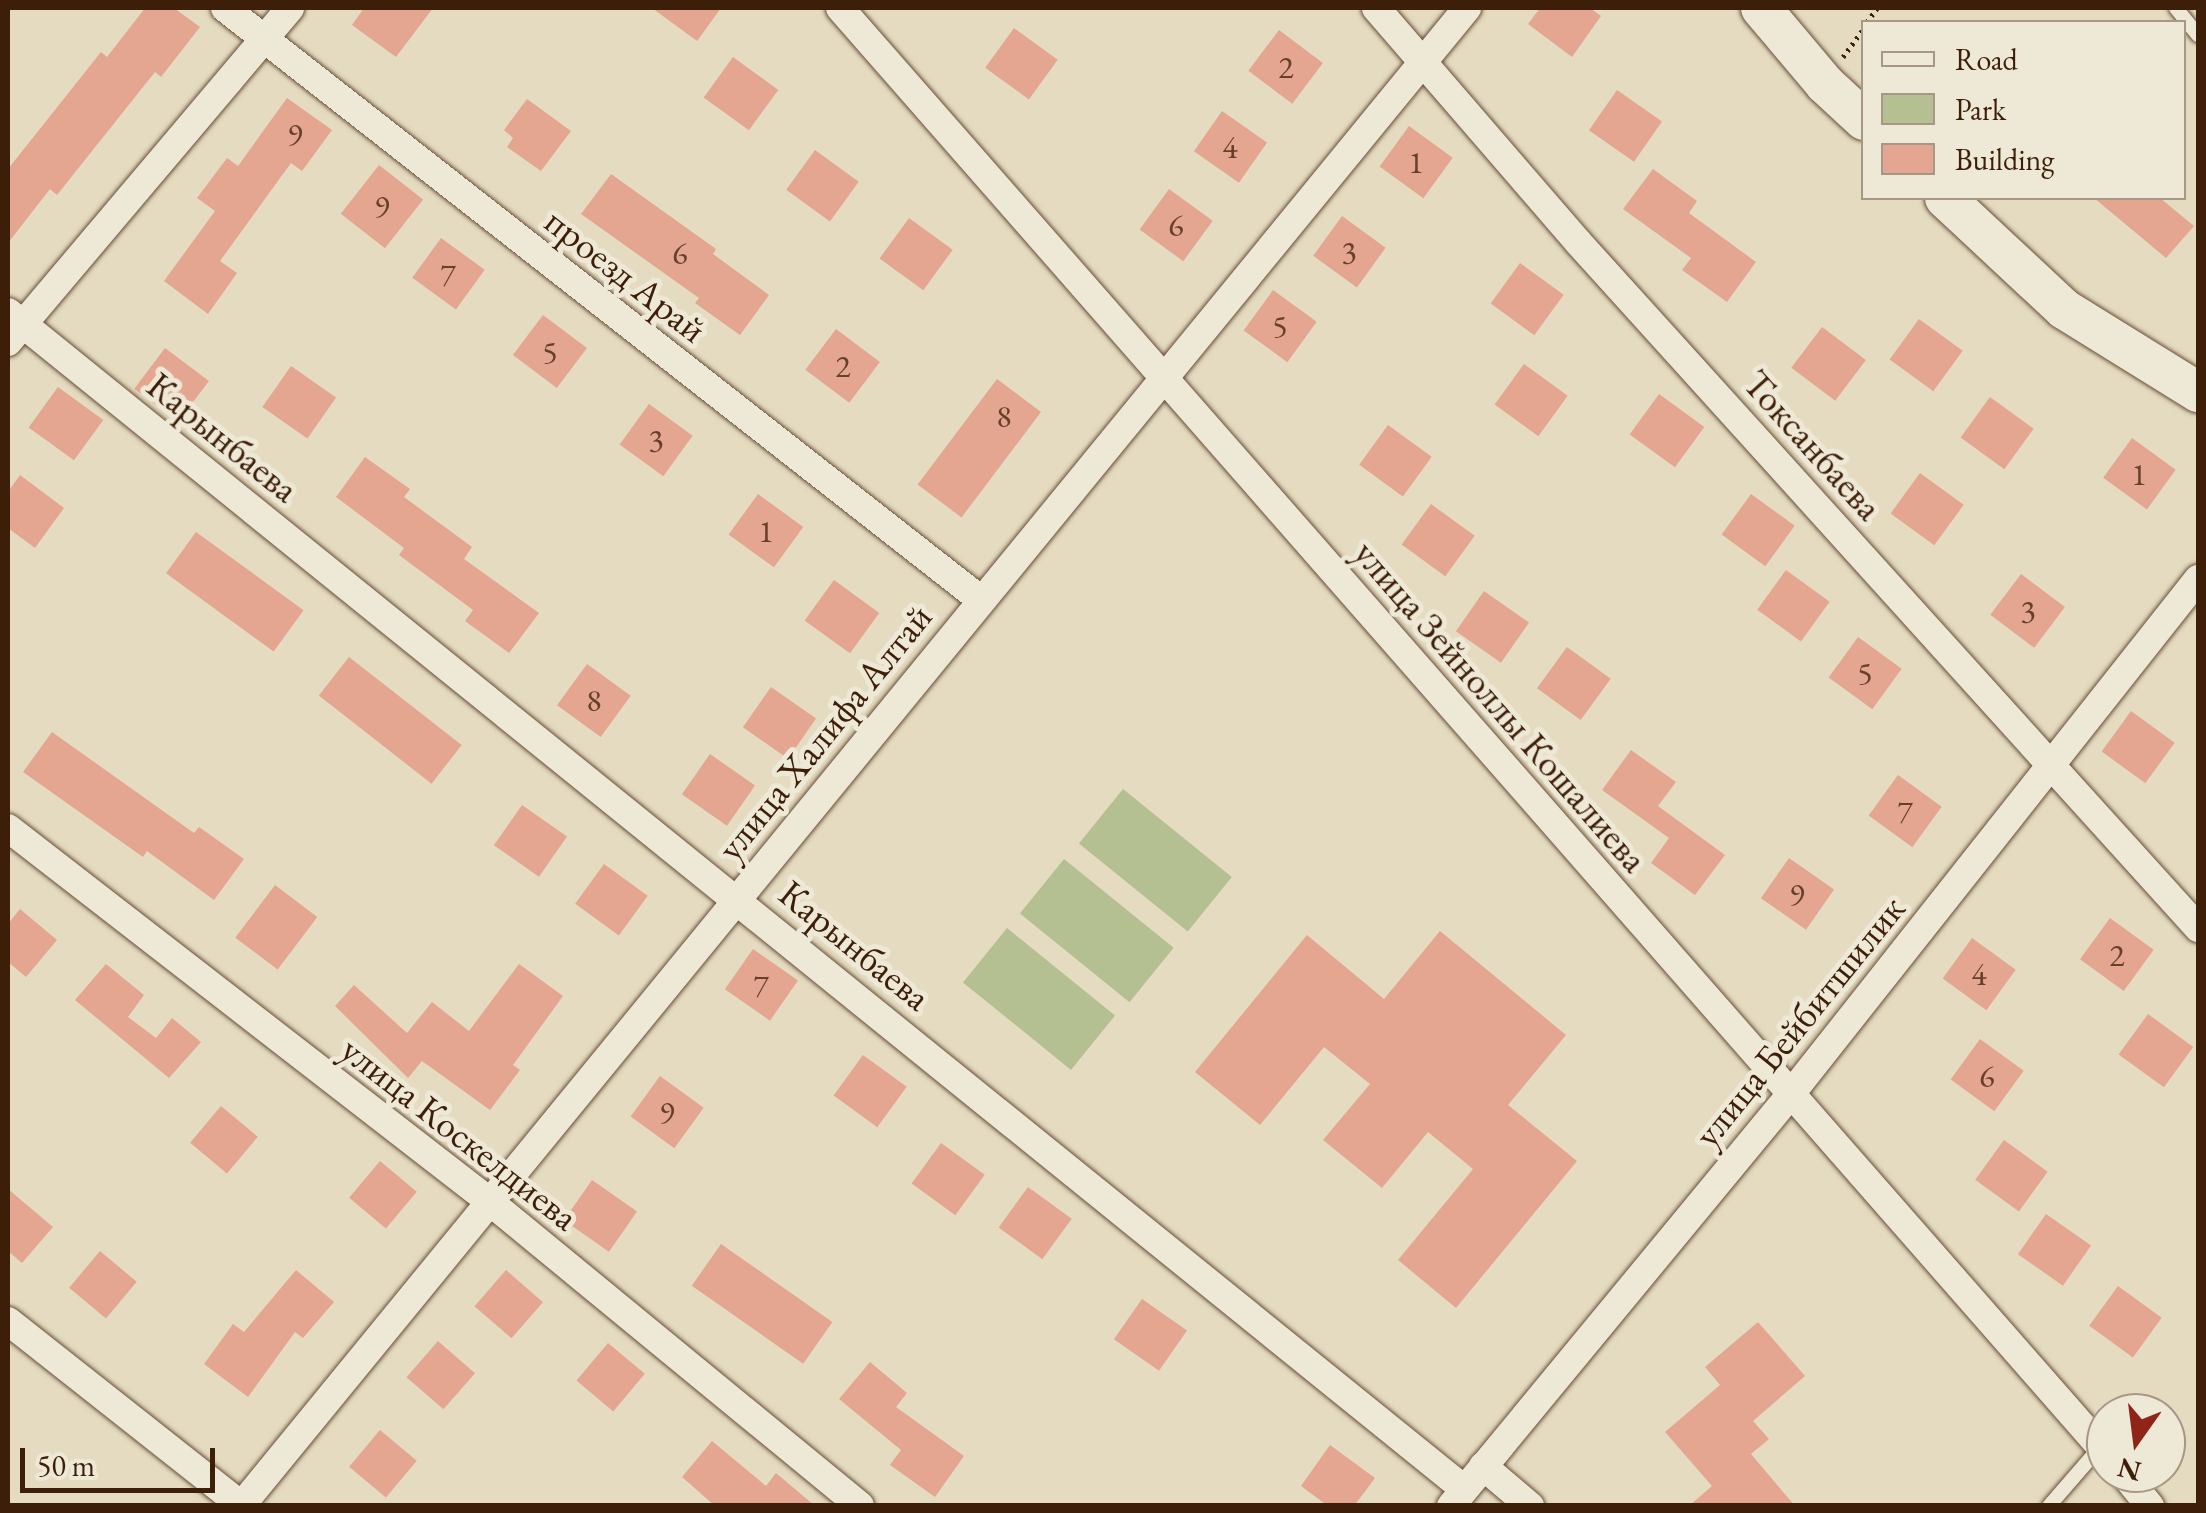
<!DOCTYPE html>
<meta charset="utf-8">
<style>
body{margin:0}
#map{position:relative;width:2206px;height:1513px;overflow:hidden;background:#e5dbc0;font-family:"EB Garamond",serif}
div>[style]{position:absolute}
.green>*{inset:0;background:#b5c092;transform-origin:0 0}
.building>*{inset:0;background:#e4a690;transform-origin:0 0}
.path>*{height:5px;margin-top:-2.5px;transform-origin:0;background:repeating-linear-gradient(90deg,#3d1e09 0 2.5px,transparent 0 7.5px)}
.roads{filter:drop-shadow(0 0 2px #674d37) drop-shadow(0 0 2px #674d37)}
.lane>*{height:14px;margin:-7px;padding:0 7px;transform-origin:7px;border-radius:7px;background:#eee8d6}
.street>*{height:28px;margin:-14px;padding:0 14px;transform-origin:14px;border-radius:14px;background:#eee8d6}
.secondary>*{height:40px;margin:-20px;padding:0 20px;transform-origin:20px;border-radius:20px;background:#eee8d6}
span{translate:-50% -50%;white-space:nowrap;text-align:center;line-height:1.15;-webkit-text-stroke:10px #eee8d6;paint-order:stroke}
.number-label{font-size:32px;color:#67402b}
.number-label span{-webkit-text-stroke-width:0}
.street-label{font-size:38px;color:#3d1e09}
.frame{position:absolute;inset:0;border:10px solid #3d1e09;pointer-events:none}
.legend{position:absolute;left:1861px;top:20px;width:325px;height:180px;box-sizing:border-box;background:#eee8d6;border:2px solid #a79784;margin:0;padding:12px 18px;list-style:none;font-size:30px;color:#3d1e09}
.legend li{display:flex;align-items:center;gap:20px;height:50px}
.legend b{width:50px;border:2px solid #a79784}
.north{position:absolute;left:2086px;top:1393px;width:100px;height:100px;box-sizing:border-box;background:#eee8d6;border:2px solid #a79784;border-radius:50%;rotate:194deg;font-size:28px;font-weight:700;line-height:40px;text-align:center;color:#3d1e09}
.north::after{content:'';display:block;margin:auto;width:35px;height:45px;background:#8f2418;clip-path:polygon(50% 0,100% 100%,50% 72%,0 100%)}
.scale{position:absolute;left:20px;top:1448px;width:195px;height:45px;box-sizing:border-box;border:5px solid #3d1e09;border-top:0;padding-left:12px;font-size:30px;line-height:35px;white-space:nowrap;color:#3d1e09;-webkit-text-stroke:8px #eee8d6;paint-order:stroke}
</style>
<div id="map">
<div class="green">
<div style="left:1123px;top:789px;width:140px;height:70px;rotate:39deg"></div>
<div style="left:1064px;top:859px;width:141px;height:70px;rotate:39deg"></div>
<div style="left:1007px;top:928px;width:139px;height:70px;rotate:39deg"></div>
</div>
<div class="building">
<div style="clip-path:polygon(145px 8px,174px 8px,200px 27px,161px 77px,155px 72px,57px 195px,50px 189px,8px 243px,8px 169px,101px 52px,107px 57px)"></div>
<div style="clip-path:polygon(364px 8px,433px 8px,396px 57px,352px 25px)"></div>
<div style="clip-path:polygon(652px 8px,721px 8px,697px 41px)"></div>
<div style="clip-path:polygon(1540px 8px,1590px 8px,1601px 16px,1572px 57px,1528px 24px)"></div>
<div style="left:1014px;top:28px;width:54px;height:49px;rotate:36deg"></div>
<div style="left:1279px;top:30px;width:55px;height:51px;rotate:37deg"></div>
<div style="left:733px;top:57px;width:56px;height:50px;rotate:36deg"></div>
<div style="left:1617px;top:90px;width:55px;height:49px;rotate:35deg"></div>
<div style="clip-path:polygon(287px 98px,332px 130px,302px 171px,291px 163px,220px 261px,237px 273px,208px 314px,164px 281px,215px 211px,197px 198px,227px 158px,238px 166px)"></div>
<div style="clip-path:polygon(527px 99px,571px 131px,541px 171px,507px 147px,513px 138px,504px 130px)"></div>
<div style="left:1222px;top:111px;width:55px;height:49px;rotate:35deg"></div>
<div style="left:1409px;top:126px;width:54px;height:50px;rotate:36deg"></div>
<div style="left:815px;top:150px;width:54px;height:49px;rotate:36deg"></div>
<div style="left:379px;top:165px;width:56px;height:62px;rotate:38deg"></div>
<div style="clip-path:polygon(1653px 169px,1697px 201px,1689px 213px,1756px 262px,1727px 302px,1682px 270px,1691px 258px,1623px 209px)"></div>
<div style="clip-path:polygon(611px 174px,716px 249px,713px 254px,769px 295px,740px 335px,695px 303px,699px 298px,581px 214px)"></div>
<div style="left:1169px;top:189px;width:54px;height:50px;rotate:36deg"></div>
<div style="clip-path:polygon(2094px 198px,2160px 198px,2194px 226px,2166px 258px)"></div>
<div style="left:1342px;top:216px;width:54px;height:49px;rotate:36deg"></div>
<div style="left:909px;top:218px;width:54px;height:50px;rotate:36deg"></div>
<div style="left:441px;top:238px;width:54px;height:49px;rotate:36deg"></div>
<div style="left:1520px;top:263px;width:54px;height:50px;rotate:36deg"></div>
<div style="left:1273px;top:290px;width:54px;height:50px;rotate:36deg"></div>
<div style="left:543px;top:315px;width:55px;height:50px;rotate:37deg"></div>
<div style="left:1919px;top:319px;width:54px;height:50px;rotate:36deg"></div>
<div style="left:1822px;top:327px;width:55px;height:51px;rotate:37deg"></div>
<div style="left:836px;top:329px;width:55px;height:51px;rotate:37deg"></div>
<div style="left:165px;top:348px;width:55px;height:51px;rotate:37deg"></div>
<div style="left:1524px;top:364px;width:54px;height:50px;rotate:36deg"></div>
<div style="left:291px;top:366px;width:55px;height:50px;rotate:35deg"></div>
<div style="left:997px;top:379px;width:55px;height:132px;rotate:37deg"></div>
<div style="left:58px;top:387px;width:56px;height:50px;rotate:36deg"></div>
<div style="left:1659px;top:394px;width:56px;height:50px;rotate:36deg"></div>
<div style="left:1990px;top:397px;width:54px;height:50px;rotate:36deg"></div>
<div style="left:649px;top:404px;width:54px;height:50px;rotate:36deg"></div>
<div style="left:1388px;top:425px;width:54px;height:49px;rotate:36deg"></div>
<div style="left:2132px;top:438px;width:54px;height:49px;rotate:36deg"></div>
<div style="clip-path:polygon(365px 457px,410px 489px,404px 497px,472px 547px,464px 559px,539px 613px,509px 653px,465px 621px,473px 610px,399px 555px,404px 548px,336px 497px)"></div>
<div style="left:1920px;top:473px;width:54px;height:50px;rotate:36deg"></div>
<div style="clip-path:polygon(20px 475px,64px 508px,35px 548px,8px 528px,8px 492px)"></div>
<div style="left:758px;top:494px;width:56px;height:50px;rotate:36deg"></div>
<div style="left:1751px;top:494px;width:54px;height:50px;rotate:36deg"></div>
<div style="left:1431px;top:504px;width:54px;height:50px;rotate:36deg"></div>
<div style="left:196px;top:532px;width:133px;height:51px;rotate:36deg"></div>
<div style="left:1786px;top:570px;width:54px;height:49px;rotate:36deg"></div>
<div style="left:2021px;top:574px;width:55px;height:51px;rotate:37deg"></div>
<div style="left:834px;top:580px;width:56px;height:50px;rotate:36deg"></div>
<div style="left:1484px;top:591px;width:55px;height:49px;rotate:35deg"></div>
<div style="left:1858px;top:637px;width:54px;height:50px;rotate:36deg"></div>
<div style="left:1567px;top:647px;width:54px;height:51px;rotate:36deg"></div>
<div style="left:349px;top:657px;width:143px;height:49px;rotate:38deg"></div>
<div style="left:587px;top:664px;width:54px;height:51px;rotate:36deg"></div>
<div style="left:771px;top:687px;width:55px;height:49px;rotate:35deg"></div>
<div style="left:2131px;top:711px;width:54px;height:50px;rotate:36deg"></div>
<div style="clip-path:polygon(52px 732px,194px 833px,199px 827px,244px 859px,214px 900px,147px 851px,143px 857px,23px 772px)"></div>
<div style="clip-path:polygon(1631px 750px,1676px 782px,1658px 806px,1725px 855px,1695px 895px,1651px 863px,1669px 838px,1602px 790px)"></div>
<div style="left:710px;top:754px;width:55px;height:49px;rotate:35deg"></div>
<div style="left:1898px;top:775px;width:54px;height:50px;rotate:36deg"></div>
<div style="left:522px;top:805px;width:55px;height:49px;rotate:35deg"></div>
<div style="left:1789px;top:858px;width:55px;height:49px;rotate:35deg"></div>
<div style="left:604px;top:864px;width:54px;height:49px;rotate:36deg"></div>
<div style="left:275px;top:885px;width:53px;height:66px;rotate:37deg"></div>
<div style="clip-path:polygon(20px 909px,57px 940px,26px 977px,8px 962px,8px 924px)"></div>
<div style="left:2110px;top:918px;width:54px;height:51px;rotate:36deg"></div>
<div style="clip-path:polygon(1440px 931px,1566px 1035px,1508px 1105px,1577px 1161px,1456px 1308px,1398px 1260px,1473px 1169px,1428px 1132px,1382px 1188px,1323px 1140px,1370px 1084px,1324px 1047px,1260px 1125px,1195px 1072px,1307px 935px,1384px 999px)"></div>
<div style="left:1972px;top:938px;width:54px;height:50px;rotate:36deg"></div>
<div style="left:753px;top:949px;width:55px;height:49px;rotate:35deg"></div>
<div style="clip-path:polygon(106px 964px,144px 995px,128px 1017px,156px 1038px,172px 1018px,201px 1042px,169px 1078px,75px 1000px)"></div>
<div style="clip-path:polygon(519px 964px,563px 996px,513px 1065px,520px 1070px,490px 1110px,422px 1061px,408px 1078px,335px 1006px,354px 985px,407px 1033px,432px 1002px,469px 1031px)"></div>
<div style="left:2148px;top:1014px;width:56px;height:50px;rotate:36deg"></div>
<div style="left:1980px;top:1039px;width:54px;height:50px;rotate:36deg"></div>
<div style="left:863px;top:1055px;width:54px;height:50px;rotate:36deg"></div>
<div style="left:660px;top:1076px;width:54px;height:50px;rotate:36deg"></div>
<div style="left:221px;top:1106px;width:48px;height:48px;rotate:40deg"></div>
<div style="left:2004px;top:1140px;width:54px;height:49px;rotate:36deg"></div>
<div style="left:941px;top:1143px;width:54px;height:50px;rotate:36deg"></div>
<div style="left:380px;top:1161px;width:48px;height:48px;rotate:40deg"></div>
<div style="left:592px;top:1180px;width:55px;height:49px;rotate:35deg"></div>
<div style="left:1028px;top:1187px;width:54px;height:50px;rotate:36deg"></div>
<div style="clip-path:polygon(8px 1189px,53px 1227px,22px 1263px,8px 1251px)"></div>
<div style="left:2046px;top:1214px;width:55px;height:49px;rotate:35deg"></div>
<div style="left:721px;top:1244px;width:136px;height:51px;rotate:35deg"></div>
<div style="left:100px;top:1251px;width:48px;height:48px;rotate:40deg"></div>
<div style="clip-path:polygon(296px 1270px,334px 1302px,303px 1338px,295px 1332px,248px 1397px,204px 1364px,233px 1324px,244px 1332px)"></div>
<div style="left:506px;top:1270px;width:49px;height:48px;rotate:41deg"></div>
<div style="left:2118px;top:1286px;width:54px;height:49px;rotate:36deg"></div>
<div style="left:1142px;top:1299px;width:55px;height:49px;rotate:35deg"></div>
<div style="clip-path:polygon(1758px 1322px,1805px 1376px,1753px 1421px,1769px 1439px,1751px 1454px,1795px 1506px,1689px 1506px,1712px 1486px,1665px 1432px,1720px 1385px,1705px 1367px)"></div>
<div style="left:438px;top:1341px;width:49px;height:48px;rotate:41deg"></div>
<div style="left:608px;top:1343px;width:48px;height:49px;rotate:40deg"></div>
<div style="clip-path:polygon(870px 1362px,907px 1393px,896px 1407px,964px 1456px,935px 1497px,890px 1465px,901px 1450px,839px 1399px)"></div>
<div style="left:380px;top:1430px;width:48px;height:48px;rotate:40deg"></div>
<div style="clip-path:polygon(712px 1441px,766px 1486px,776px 1473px,815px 1506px,715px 1506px,682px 1477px)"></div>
<div style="clip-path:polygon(1330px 1445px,1375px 1478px,1354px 1506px,1328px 1506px,1301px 1486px)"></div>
</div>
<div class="path">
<div style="left:1867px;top:22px;width:17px;rotate:-54deg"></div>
<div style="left:1843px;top:57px;width:36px;rotate:-54deg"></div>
</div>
<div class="roads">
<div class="lane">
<div style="left:2176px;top:8px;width:35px;rotate:51deg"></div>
<div style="left:2049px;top:1506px;width:79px;rotate:-49.1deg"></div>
</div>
<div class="street">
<div style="left:225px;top:8px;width:960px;rotate:38.06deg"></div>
<div style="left:840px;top:8px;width:1921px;rotate:48.78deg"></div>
<div style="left:1376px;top:8px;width:309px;rotate:49.2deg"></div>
<div style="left:1578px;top:242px;width:925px;rotate:47.89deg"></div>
<div style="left:8px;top:312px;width:1872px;rotate:38.95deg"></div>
<div style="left:8px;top:342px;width:437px;rotate:-49.8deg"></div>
<div style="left:8px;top:828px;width:609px;rotate:37.79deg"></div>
<div style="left:489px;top:1201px;width:480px;rotate:39.4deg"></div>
<div style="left:8px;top:1321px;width:298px;rotate:38.3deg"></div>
<div style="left:1483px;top:1466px;width:62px;rotate:40.4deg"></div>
<div style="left:2123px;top:1473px;width:43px;rotate:50.7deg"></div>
<div style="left:241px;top:1506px;width:1936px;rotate:-50.7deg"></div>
<div style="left:1451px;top:1506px;width:533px;rotate:-50.48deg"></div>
<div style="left:1790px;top:1095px;width:658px;rotate:-51.67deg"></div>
</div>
<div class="secondary">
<div style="left:1761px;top:8px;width:99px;rotate:49.9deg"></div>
<div style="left:1825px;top:84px;width:53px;rotate:42.7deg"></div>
<div style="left:1945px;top:198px;width:163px;rotate:43deg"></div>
<div style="left:2064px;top:309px;width:158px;rotate:31.8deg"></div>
</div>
</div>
<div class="number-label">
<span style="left:1286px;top:67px">2</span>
<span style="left:295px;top:134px">9</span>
<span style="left:1230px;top:147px">4</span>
<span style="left:1416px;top:162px">1</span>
<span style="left:382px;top:206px">9</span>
<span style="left:1176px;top:225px">6</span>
<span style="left:1349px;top:252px">3</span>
<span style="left:680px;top:253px">6</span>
<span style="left:448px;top:274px">7</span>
<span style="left:1280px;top:326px">5</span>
<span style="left:550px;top:352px">5</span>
<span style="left:843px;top:366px">2</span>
<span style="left:1004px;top:416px">8</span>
<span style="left:656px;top:440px">3</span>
<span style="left:2139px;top:474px">1</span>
<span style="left:766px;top:531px">1</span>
<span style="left:2028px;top:611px">3</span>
<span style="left:1865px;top:673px">5</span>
<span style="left:594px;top:700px">8</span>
<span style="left:1905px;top:811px">7</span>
<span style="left:1797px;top:894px">9</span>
<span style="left:2117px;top:955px">2</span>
<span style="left:1979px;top:974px">4</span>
<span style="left:761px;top:985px">7</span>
<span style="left:1987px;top:1076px">6</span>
<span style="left:667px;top:1112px">9</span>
</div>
<div class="street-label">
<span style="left:626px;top:275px;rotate:38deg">проезд Арай</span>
<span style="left:223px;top:437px;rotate:39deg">Карынбаева</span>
<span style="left:1813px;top:445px;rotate:48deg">Токсанбаева</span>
<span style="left:1501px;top:706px;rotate:49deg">улица Зейноллы Кошалиева</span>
<span style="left:824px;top:732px;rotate:-51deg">улица Халифа Алтай</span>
<span style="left:855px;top:945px;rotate:39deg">Карынбаева</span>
<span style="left:1799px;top:1021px;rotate:-51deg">улица Бейбитшилик</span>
<span style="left:460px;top:1133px;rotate:38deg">улица Коскелдиева</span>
</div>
<div class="frame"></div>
<ul class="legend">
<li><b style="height:12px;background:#eee8d6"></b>Road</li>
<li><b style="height:28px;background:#b5c092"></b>Park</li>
<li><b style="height:28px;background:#e4a690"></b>Building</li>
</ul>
<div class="north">N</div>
<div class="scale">50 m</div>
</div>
